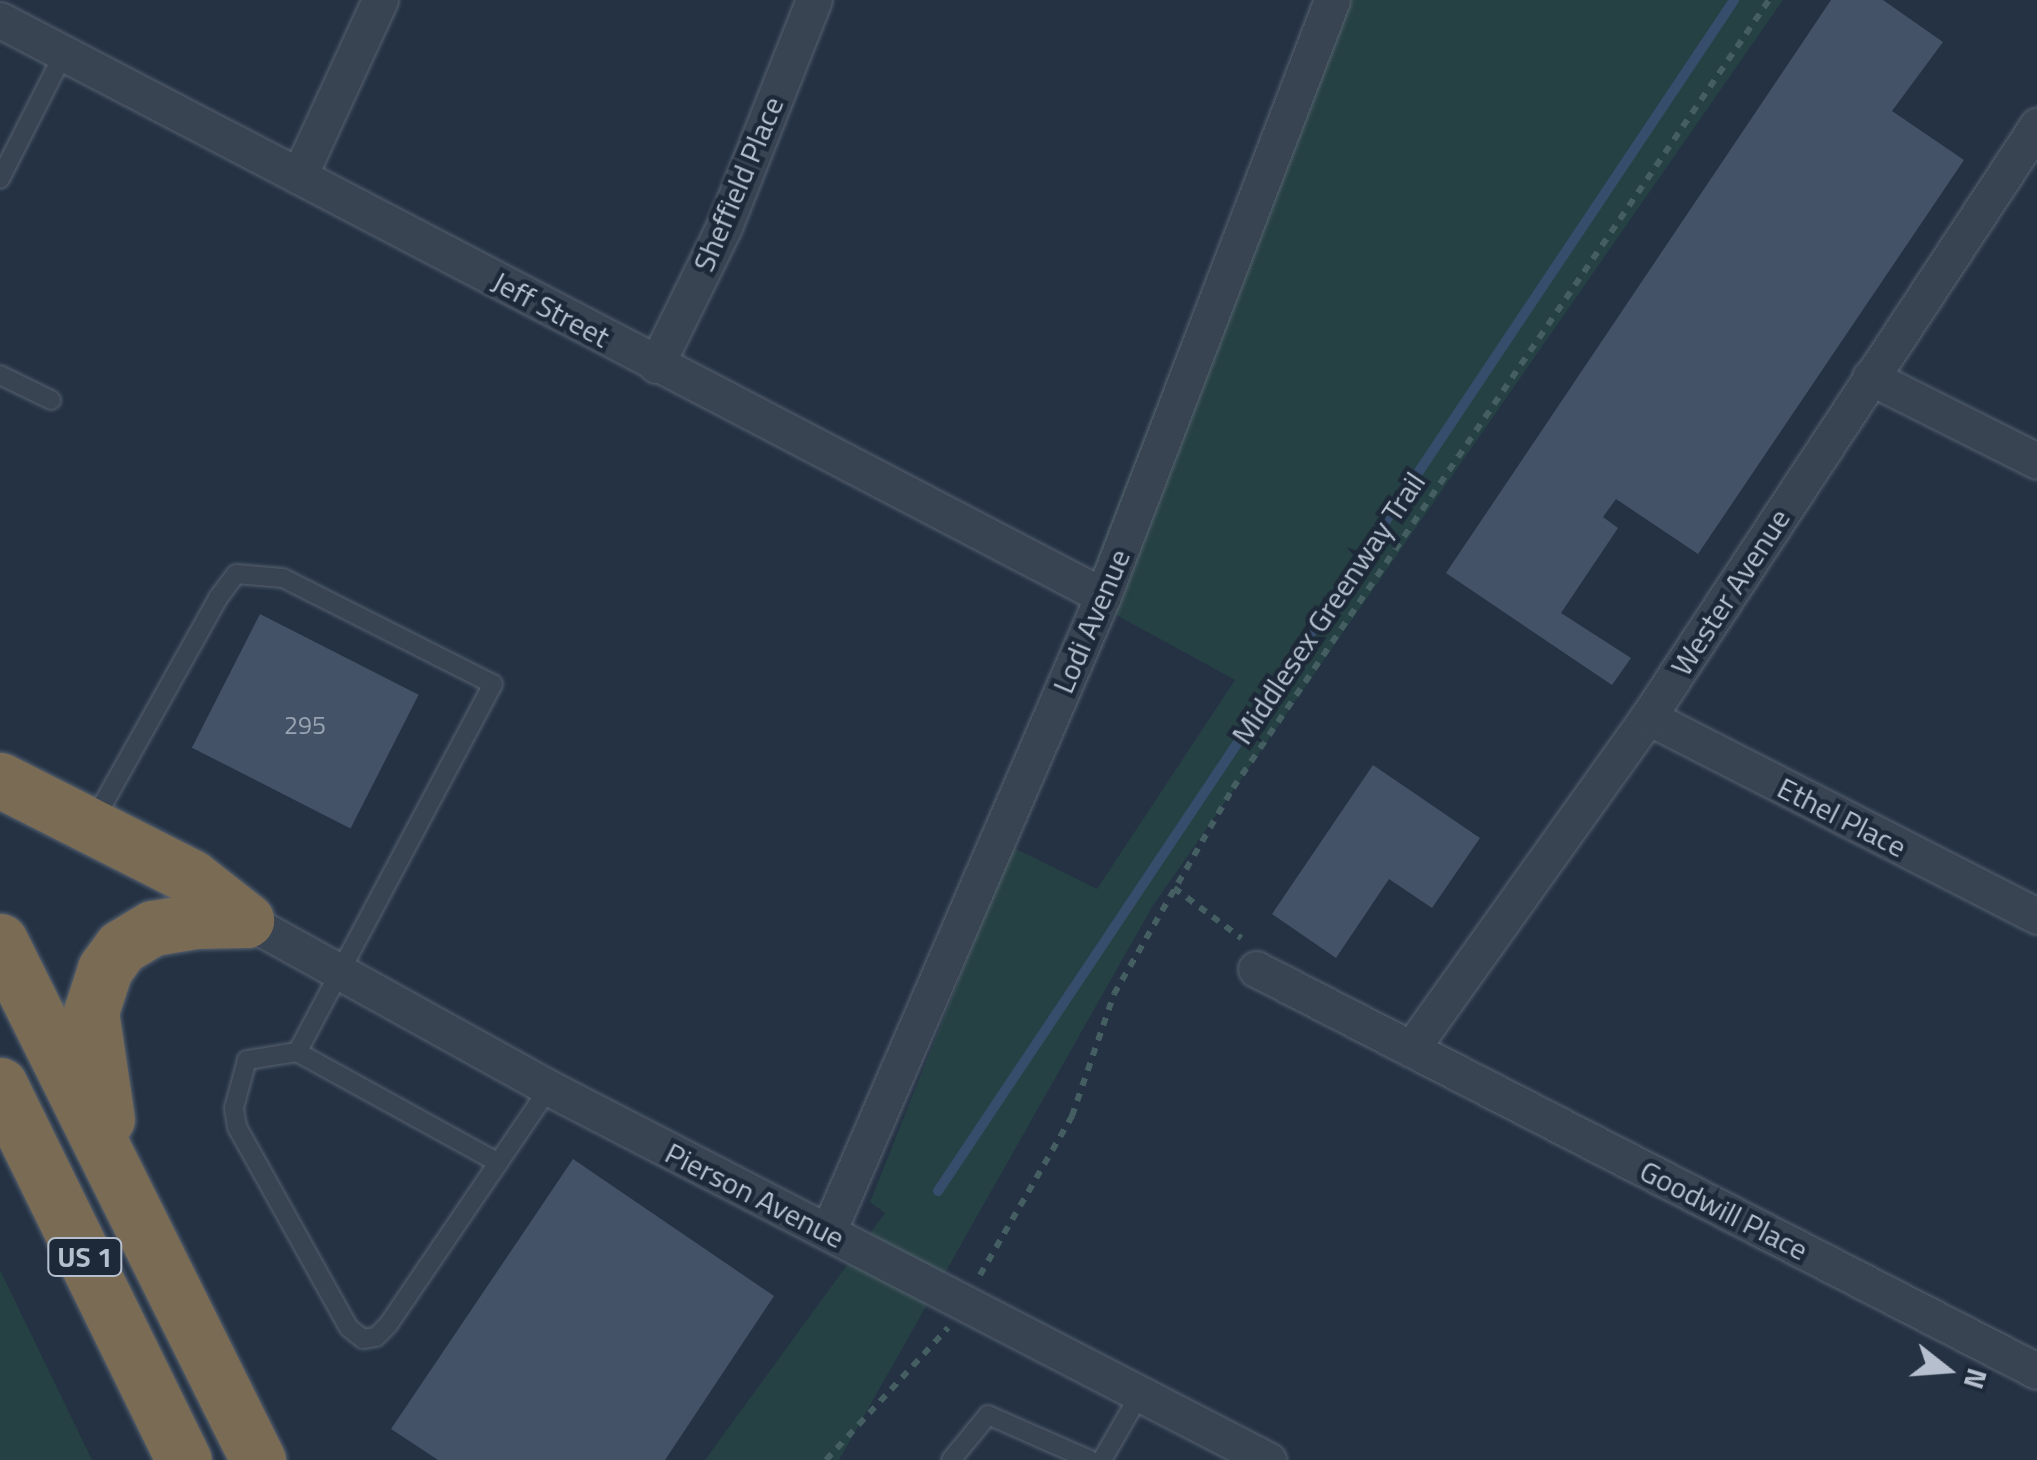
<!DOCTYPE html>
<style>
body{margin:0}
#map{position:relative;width:2037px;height:1460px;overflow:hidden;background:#243244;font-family:"Titillium Web",sans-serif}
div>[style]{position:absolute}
.green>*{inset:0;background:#264144}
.stream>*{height:10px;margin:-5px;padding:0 5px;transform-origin:5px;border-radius:5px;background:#374d6c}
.building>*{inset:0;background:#435266;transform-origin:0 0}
.path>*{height:6px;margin-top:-3px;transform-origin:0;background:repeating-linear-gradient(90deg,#455e61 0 8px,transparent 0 16px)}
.roads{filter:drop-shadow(0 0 2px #576270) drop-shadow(0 0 2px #576270)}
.lane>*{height:18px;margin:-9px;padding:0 9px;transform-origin:9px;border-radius:9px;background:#394453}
.street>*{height:35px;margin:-17.5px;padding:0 17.5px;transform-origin:17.5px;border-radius:17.5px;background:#394453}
.highway>*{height:55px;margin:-27.5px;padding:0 27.5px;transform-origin:27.5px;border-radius:27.5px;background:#7a6b55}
span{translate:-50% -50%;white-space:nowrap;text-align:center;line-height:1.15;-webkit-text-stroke:9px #1d2938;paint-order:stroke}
.number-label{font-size:25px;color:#99a4b3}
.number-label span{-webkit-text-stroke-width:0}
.shield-label span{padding:2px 8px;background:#1d2938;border:2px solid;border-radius:8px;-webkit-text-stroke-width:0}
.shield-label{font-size:28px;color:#b6bfcd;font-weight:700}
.street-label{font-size:30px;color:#b6bfcd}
.north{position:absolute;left:1897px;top:1320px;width:100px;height:100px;-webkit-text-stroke:8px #1d2938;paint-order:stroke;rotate:107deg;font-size:28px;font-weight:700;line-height:40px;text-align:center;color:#b6bfcd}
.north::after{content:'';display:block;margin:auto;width:35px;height:45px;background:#b6bfcd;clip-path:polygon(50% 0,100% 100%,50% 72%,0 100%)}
</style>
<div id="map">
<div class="green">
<div style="clip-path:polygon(1316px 0,1783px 0,1152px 907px,839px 1460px,705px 1460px,885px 1213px,870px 1202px,1012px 847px,1097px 889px,1235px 680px,1082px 596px)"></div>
<div style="clip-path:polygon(0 1270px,92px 1460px,0 1460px)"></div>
</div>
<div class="stream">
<div style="left:938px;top:1191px;width:1433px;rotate:-56.24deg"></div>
</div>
<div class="building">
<div style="clip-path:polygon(1831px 0,1883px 0,1943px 42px,1892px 111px,1964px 160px,1698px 554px,1616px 499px,1603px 517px,1618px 528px,1561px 613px,1631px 658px,1612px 685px,1446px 573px)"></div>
<div style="left:260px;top:614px;width:178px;height:150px;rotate:27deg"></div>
<div style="clip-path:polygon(1373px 765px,1480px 838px,1432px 908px,1389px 879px,1336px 958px,1272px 914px)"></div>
<div style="clip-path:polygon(573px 1159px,774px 1296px,665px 1460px,438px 1460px,391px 1429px)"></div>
</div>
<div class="path">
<div style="left:1174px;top:888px;width:84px;rotate:36.7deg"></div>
<div style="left:980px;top:1275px;width:184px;rotate:-59.9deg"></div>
<div style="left:1072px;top:1116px;width:129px;rotate:-71deg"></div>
<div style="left:1114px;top:994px;width:238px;rotate:-60deg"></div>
<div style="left:1233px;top:788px;width:953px;rotate:-55.78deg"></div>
<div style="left:826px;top:1460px;width:180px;rotate:-47.3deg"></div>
</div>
<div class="roads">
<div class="lane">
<div style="left:0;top:179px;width:141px;rotate:-63.1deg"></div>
<div style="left:0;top:375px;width:57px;rotate:26.1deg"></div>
<div style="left:93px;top:822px;width:257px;rotate:-60.8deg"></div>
<div style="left:218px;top:598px;width:30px;rotate:-53deg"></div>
<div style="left:236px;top:574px;width:47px;rotate:4.9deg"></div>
<div style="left:283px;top:578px;width:235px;rotate:26.8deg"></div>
<div style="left:493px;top:684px;width:417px;rotate:118deg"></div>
<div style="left:297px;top:1052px;width:51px;rotate:170.9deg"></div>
<div style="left:247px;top:1060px;width:50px;rotate:105.2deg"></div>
<div style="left:234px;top:1108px;width:19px;rotate:81deg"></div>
<div style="left:237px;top:1127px;width:230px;rotate:60.9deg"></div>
<div style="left:349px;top:1328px;width:18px;rotate:38deg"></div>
<div style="left:363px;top:1339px;width:13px;rotate:-9deg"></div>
<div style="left:376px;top:1337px;width:17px;rotate:-45deg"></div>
<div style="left:388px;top:1325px;width:287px;rotate:-55.8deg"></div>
<div style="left:297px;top:1052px;width:230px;rotate:28.8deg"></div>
<div style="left:951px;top:1460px;width:58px;rotate:-50.6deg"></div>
<div style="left:988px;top:1415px;width:111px;rotate:23.8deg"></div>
<div style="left:1102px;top:1460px;width:76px;rotate:-60.1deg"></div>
</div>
<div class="street">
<div style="left:0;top:20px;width:1244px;rotate:27.57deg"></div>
<div style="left:299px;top:176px;width:194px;rotate:-65.3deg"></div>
<div style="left:656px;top:365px;width:154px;rotate:-63.8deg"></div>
<div style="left:724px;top:227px;width:244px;rotate:-68.4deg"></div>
<div style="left:1870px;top:377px;width:187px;rotate:26.7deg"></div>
<div style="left:1648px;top:717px;width:437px;rotate:27.1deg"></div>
<div style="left:246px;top:920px;width:346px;rotate:29deg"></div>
<div style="left:549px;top:1088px;width:810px;rotate:27.36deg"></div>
<div style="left:1256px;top:969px;width:878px;rotate:27.24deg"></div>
<div style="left:1411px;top:1049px;width:408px;rotate:-54.5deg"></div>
<div style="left:1648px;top:717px;width:708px;rotate:-56.65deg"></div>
<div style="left:828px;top:1232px;width:693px;rotate:-66.62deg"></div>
<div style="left:1103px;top:596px;width:638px;rotate:-68.98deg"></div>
</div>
<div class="highway">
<div style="left:0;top:780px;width:214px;rotate:26.9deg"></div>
<div style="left:191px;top:877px;width:70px;rotate:38deg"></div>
<div style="left:0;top:941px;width:580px;rotate:63.57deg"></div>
<div style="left:0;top:1085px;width:418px;rotate:63.9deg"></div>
<div style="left:107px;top:1119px;width:108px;rotate:-98.5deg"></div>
<div style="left:91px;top:1012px;width:45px;rotate:-72deg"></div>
<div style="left:105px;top:969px;width:27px;rotate:-54deg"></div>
<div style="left:121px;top:947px;width:37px;rotate:-31deg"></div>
<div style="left:153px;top:928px;width:44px;rotate:-9.2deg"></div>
<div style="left:196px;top:921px;width:50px;rotate:-1.1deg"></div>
</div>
</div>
<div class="number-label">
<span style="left:305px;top:725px">295</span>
</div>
<div class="shield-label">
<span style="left:85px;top:1257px">US 1</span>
</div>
<div class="street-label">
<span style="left:738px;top:184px;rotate:-67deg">Sheffield Place</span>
<span style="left:551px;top:309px;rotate:28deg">Jeff Street</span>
<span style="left:1730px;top:592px;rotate:-57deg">Wester Avenue</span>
<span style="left:1328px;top:608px;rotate:-56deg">Middlesex Greenway Trail</span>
<span style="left:1091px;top:621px;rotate:-67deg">Lodi Avenue</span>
<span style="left:1842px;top:817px;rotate:27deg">Ethel Place</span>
<span style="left:755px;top:1195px;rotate:27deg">Pierson Avenue</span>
<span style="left:1724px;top:1210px;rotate:27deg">Goodwill Place</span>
</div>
<div class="north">N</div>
</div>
